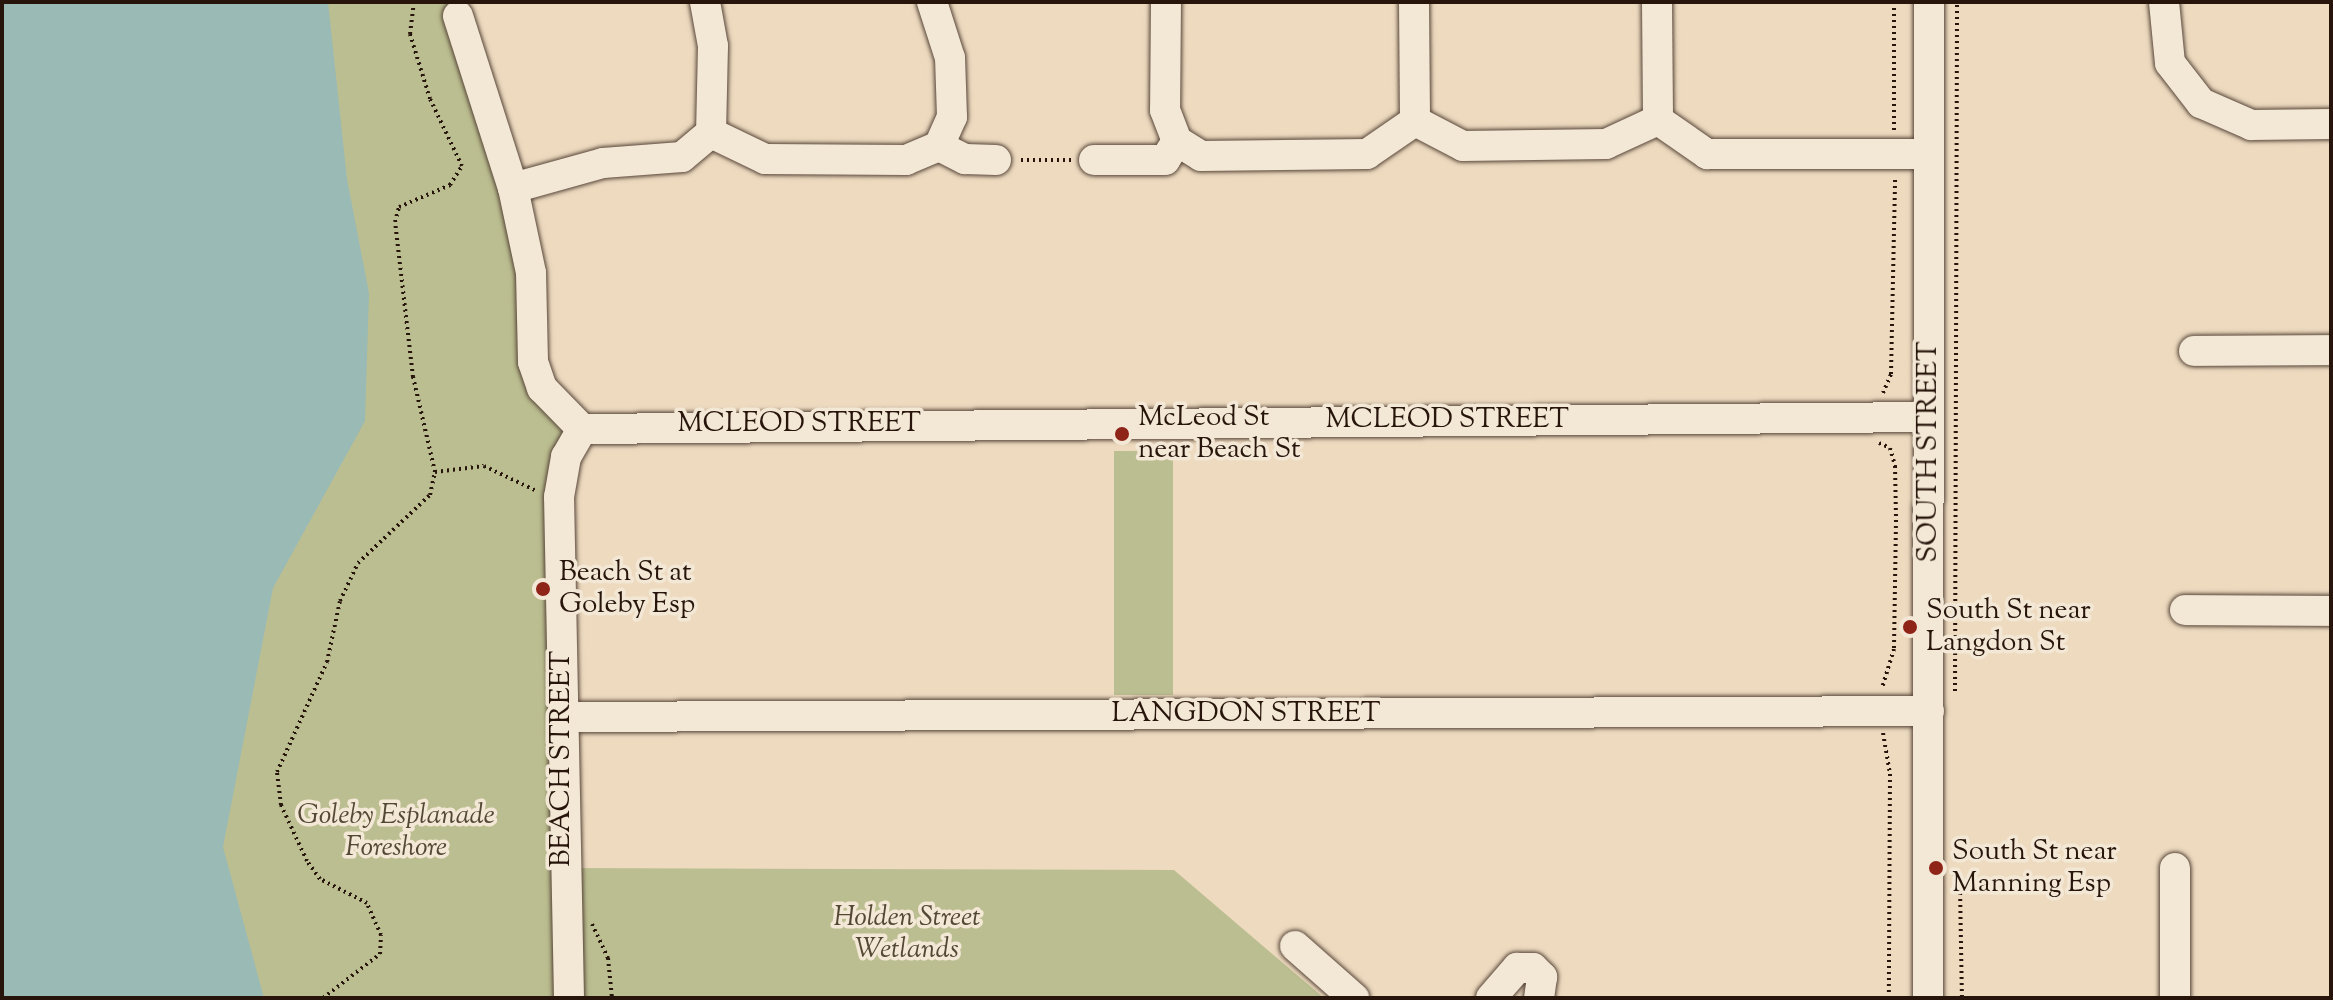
<!DOCTYPE html>
<style>
body{margin:0}
#map{position:relative;width:2333px;height:1000px;overflow:hidden;background:#eddabf;font-family:"Sorts Mill Goudy",serif}
div>[style]{position:absolute}
.green>*{inset:0;background:#bbbe90;transform-origin:0 0}
.water>*{inset:0;background:#9abab6}
.path>*{height:4px;margin-top:-2px;transform-origin:0;background:repeating-linear-gradient(90deg,#27150c 0 2px,transparent 0 6px)}
.roads{filter:drop-shadow(0 0 2px #584639) drop-shadow(0 0 2px #584639)}
.minor>*{height:30px;margin:-15px;padding:0 15px;transform-origin:15px;border-radius:15px;background:#f3e7d5}
.dots>*{width:22px;height:22px;translate:-50% -50%;box-sizing:border-box;border:4px solid #f3e7d5;border-radius:50%}
span{translate:-50% -50%;white-space:nowrap;text-align:center;line-height:1.15;-webkit-text-stroke:7px #f3e7d5;paint-order:stroke}
.poi-label{font-size:28px;color:#27150c}
.left{translate:0 -50%;text-align:left}
.street-label{font-size:28px;color:#27150c}
.park-label{font-size:28px;color:#534834;font-style:italic}
.frame{position:absolute;inset:0;border:4px solid #27150c;pointer-events:none}
</style>
<div id="map">
<div class="green">
<div style="clip-path:polygon(2px 2px,454px 2px,513px 188px,533px 362px,582px 429px,566px 457px,562px 868px,1174px 870px,1324px 998px,2px 998px)"></div>
<div style="left:1114px;top:451px;width:59px;height:244px"></div>
</div>
<div class="water">
<div style="clip-path:polygon(2px 2px,328px 2px,347px 179px,369px 293px,365px 421px,273px 588px,223px 847px,264px 998px,2px 998px)"></div>
</div>
<div class="path">
<div style="left:1894px;top:2px;width:128px;rotate:90deg"></div>
<div style="left:1021px;top:160px;width:51px"></div>
<div style="left:1883px;top:393px;width:21px;rotate:-67deg"></div>
<div style="left:1891px;top:374px;width:195px;rotate:-88.8deg"></div>
<div style="left:1879px;top:443px;width:12px;rotate:24deg"></div>
<div style="left:1890px;top:448px;width:19px;rotate:74deg"></div>
<div style="left:1895px;top:466px;width:54px;rotate:88.9deg"></div>
<div style="left:1896px;top:520px;width:129px;rotate:90.9deg"></div>
<div style="left:1894px;top:649px;width:41px;rotate:107.1deg"></div>
<div style="left:435px;top:472px;width:49px;rotate:-7deg"></div>
<div style="left:484px;top:466px;width:59px;rotate:25.3deg"></div>
<div style="left:1955px;top:691px;width:689px;rotate:-89.83deg"></div>
<div style="left:1883px;top:733px;width:42px;rotate:80.3deg"></div>
<div style="left:1890px;top:774px;width:224px;rotate:90.3deg"></div>
<div style="left:1954px;top:874px;width:14px;rotate:65deg"></div>
<div style="left:1960px;top:887px;width:111px;rotate:89deg"></div>
<div style="left:592px;top:924px;width:38px;rotate:65deg"></div>
<div style="left:608px;top:958px;width:40px;rotate:84.3deg"></div>
<div style="left:323px;top:998px;width:72px;rotate:-37.7deg"></div>
<div style="left:380px;top:954px;width:19px;rotate:-87deg"></div>
<div style="left:381px;top:935px;width:35px;rotate:-114deg"></div>
<div style="left:367px;top:903px;width:53px;rotate:-152.9deg"></div>
<div style="left:320px;top:879px;width:22px;rotate:-126deg"></div>
<div style="left:307px;top:861px;width:62px;rotate:-114.9deg"></div>
<div style="left:281px;top:805px;width:33px;rotate:-97deg"></div>
<div style="left:277px;top:772px;width:121px;rotate:-65.6deg"></div>
<div style="left:327px;top:662px;width:62px;rotate:-78deg"></div>
<div style="left:340px;top:601px;width:42px;rotate:-64.7deg"></div>
<div style="left:358px;top:563px;width:99px;rotate:-43.4deg"></div>
<div style="left:430px;top:495px;width:24px;rotate:-78deg"></div>
<div style="left:435px;top:472px;width:98px;rotate:-103deg"></div>
<div style="left:413px;top:377px;width:156px;rotate:-96.6deg"></div>
<div style="left:395px;top:222px;width:16px;rotate:-75deg"></div>
<div style="left:399px;top:207px;width:56px;rotate:-23.3deg"></div>
<div style="left:450px;top:185px;width:22px;rotate:-58deg"></div>
<div style="left:462px;top:166px;width:74px;rotate:-115.5deg"></div>
<div style="left:430px;top:99px;width:68px;rotate:-107.1deg"></div>
<div style="left:410px;top:34px;width:32px;rotate:-83deg"></div>
</div>
<div class="roads">
<div class="minor">
<div style="left:705px;top:2px;width:45px;rotate:79.7deg"></div>
<div style="left:713px;top:46px;width:87px;rotate:91.3deg"></div>
<div style="left:1166px;top:2px;width:108px;rotate:90.5deg"></div>
<div style="left:1165px;top:110px;width:33px;rotate:69deg"></div>
<div style="left:1177px;top:141px;width:28px;rotate:32deg"></div>
<div style="left:1201px;top:156px;width:166px;rotate:-0.7deg"></div>
<div style="left:1367px;top:154px;width:58px;rotate:-34.5deg"></div>
<div style="left:1415px;top:121px;width:54px;rotate:27.5deg"></div>
<div style="left:1463px;top:146px;width:143px;rotate:-0.8deg"></div>
<div style="left:1606px;top:144px;width:57px;rotate:-24.8deg"></div>
<div style="left:1658px;top:120px;width:60px;rotate:34.8deg"></div>
<div style="left:1707px;top:154px;width:221px"></div>
<div style="left:1414px;top:2px;width:119px;rotate:89.5deg"></div>
<div style="left:1657px;top:2px;width:118px;rotate:89.5deg"></div>
<div style="left:2164px;top:2px;width:61px;rotate:84.4deg"></div>
<div style="left:2170px;top:63px;width:51px;rotate:52.2deg"></div>
<div style="left:2201px;top:103px;width:55px;rotate:23.7deg"></div>
<div style="left:2251px;top:125px;width:80px;rotate:-0.7deg"></div>
<div style="left:458px;top:16px;width:181px;rotate:72.3deg"></div>
<div style="left:513px;top:188px;width:87px;rotate:78deg"></div>
<div style="left:531px;top:273px;width:89px;rotate:88.7deg"></div>
<div style="left:533px;top:362px;width:28px;rotate:71deg"></div>
<div style="left:542px;top:388px;width:57px;rotate:45.7deg"></div>
<div style="left:939px;top:146px;width:29px;rotate:27deg"></div>
<div style="left:965px;top:159px;width:31px;rotate:2deg"></div>
<div style="left:1094px;top:160px;width:71px"></div>
<div style="left:1165px;top:160px;width:22px;rotate:-58deg"></div>
<div style="left:513px;top:188px;width:93px;rotate:-15.5deg"></div>
<div style="left:603px;top:163px;width:79px;rotate:-4.3deg"></div>
<div style="left:682px;top:157px;width:38px;rotate:-40deg"></div>
<div style="left:711px;top:133px;width:60px;rotate:25.7deg"></div>
<div style="left:765px;top:159px;width:141px;rotate:0.4deg"></div>
<div style="left:906px;top:160px;width:36px;rotate:-23deg"></div>
<div style="left:939px;top:146px;width:32px;rotate:-66deg"></div>
<div style="left:952px;top:117px;width:59px;rotate:-91.9deg"></div>
<div style="left:950px;top:58px;width:59px;rotate:-107.8deg"></div>
<div style="left:2194px;top:351px;width:137px;rotate:-0.4deg"></div>
<div style="left:582px;top:429px;width:1346px;rotate:-0.51deg"></div>
<div style="left:2185px;top:610px;width:146px;rotate:0.4deg"></div>
<div style="left:563px;top:717px;width:1366px;rotate:-0.25deg"></div>
<div style="left:1295px;top:946px;width:79px;rotate:41.4deg"></div>
<div style="left:569px;top:998px;width:501px;rotate:-91.14deg"></div>
<div style="left:559px;top:497px;width:41px;rotate:-80.1deg"></div>
<div style="left:566px;top:457px;width:32px;rotate:-60deg"></div>
<div style="left:1491px;top:998px;width:40px;rotate:-49deg"></div>
<div style="left:1517px;top:968px;width:16px"></div>
<div style="left:1533px;top:968px;width:13px;rotate:45deg"></div>
<div style="left:1542px;top:977px;width:21px;rotate:98deg"></div>
<div style="left:1928px;top:998px;width:996px;rotate:-89.94deg"></div>
<div style="left:2175px;top:998px;width:130px;rotate:-90deg"></div>
</div>
</div>
<div class="dots">
<div style="left:1122px;top:434px;background:#8f2418"></div>
<div style="left:543px;top:589px;background:#8f2418"></div>
<div style="left:1910px;top:627px;background:#8f2418"></div>
<div style="left:1936px;top:868px;background:#8f2418"></div>
</div>
<div class="poi-label">
<span class="left" style="left:1138px;top:434px">McLeod St<br>near Beach St</span>
<span class="left" style="left:559px;top:589px">Beach St at<br>Goleby Esp</span>
<span class="left" style="left:1926px;top:627px">South St near<br>Langdon St</span>
<span class="left" style="left:1952px;top:868px">South St near<br>Manning Esp</span>
</div>
<div class="street-label">
<span style="left:1447px;top:420px">MCLEOD STREET</span>
<span style="left:799px;top:424px">MCLEOD STREET</span>
<span style="left:1929px;top:452px;rotate:-90deg">SOUTH STREET</span>
<span style="left:1246px;top:714px">LANGDON STREET</span>
<span style="left:562px;top:759px;rotate:-90deg">BEACH STREET</span>
</div>
<div class="park-label">
<span style="left:396px;top:832px">Goleby Esplanade<br>Foreshore</span>
<span style="left:907px;top:934px">Holden Street<br>Wetlands</span>
</div>
<div class="frame"></div>
</div>
